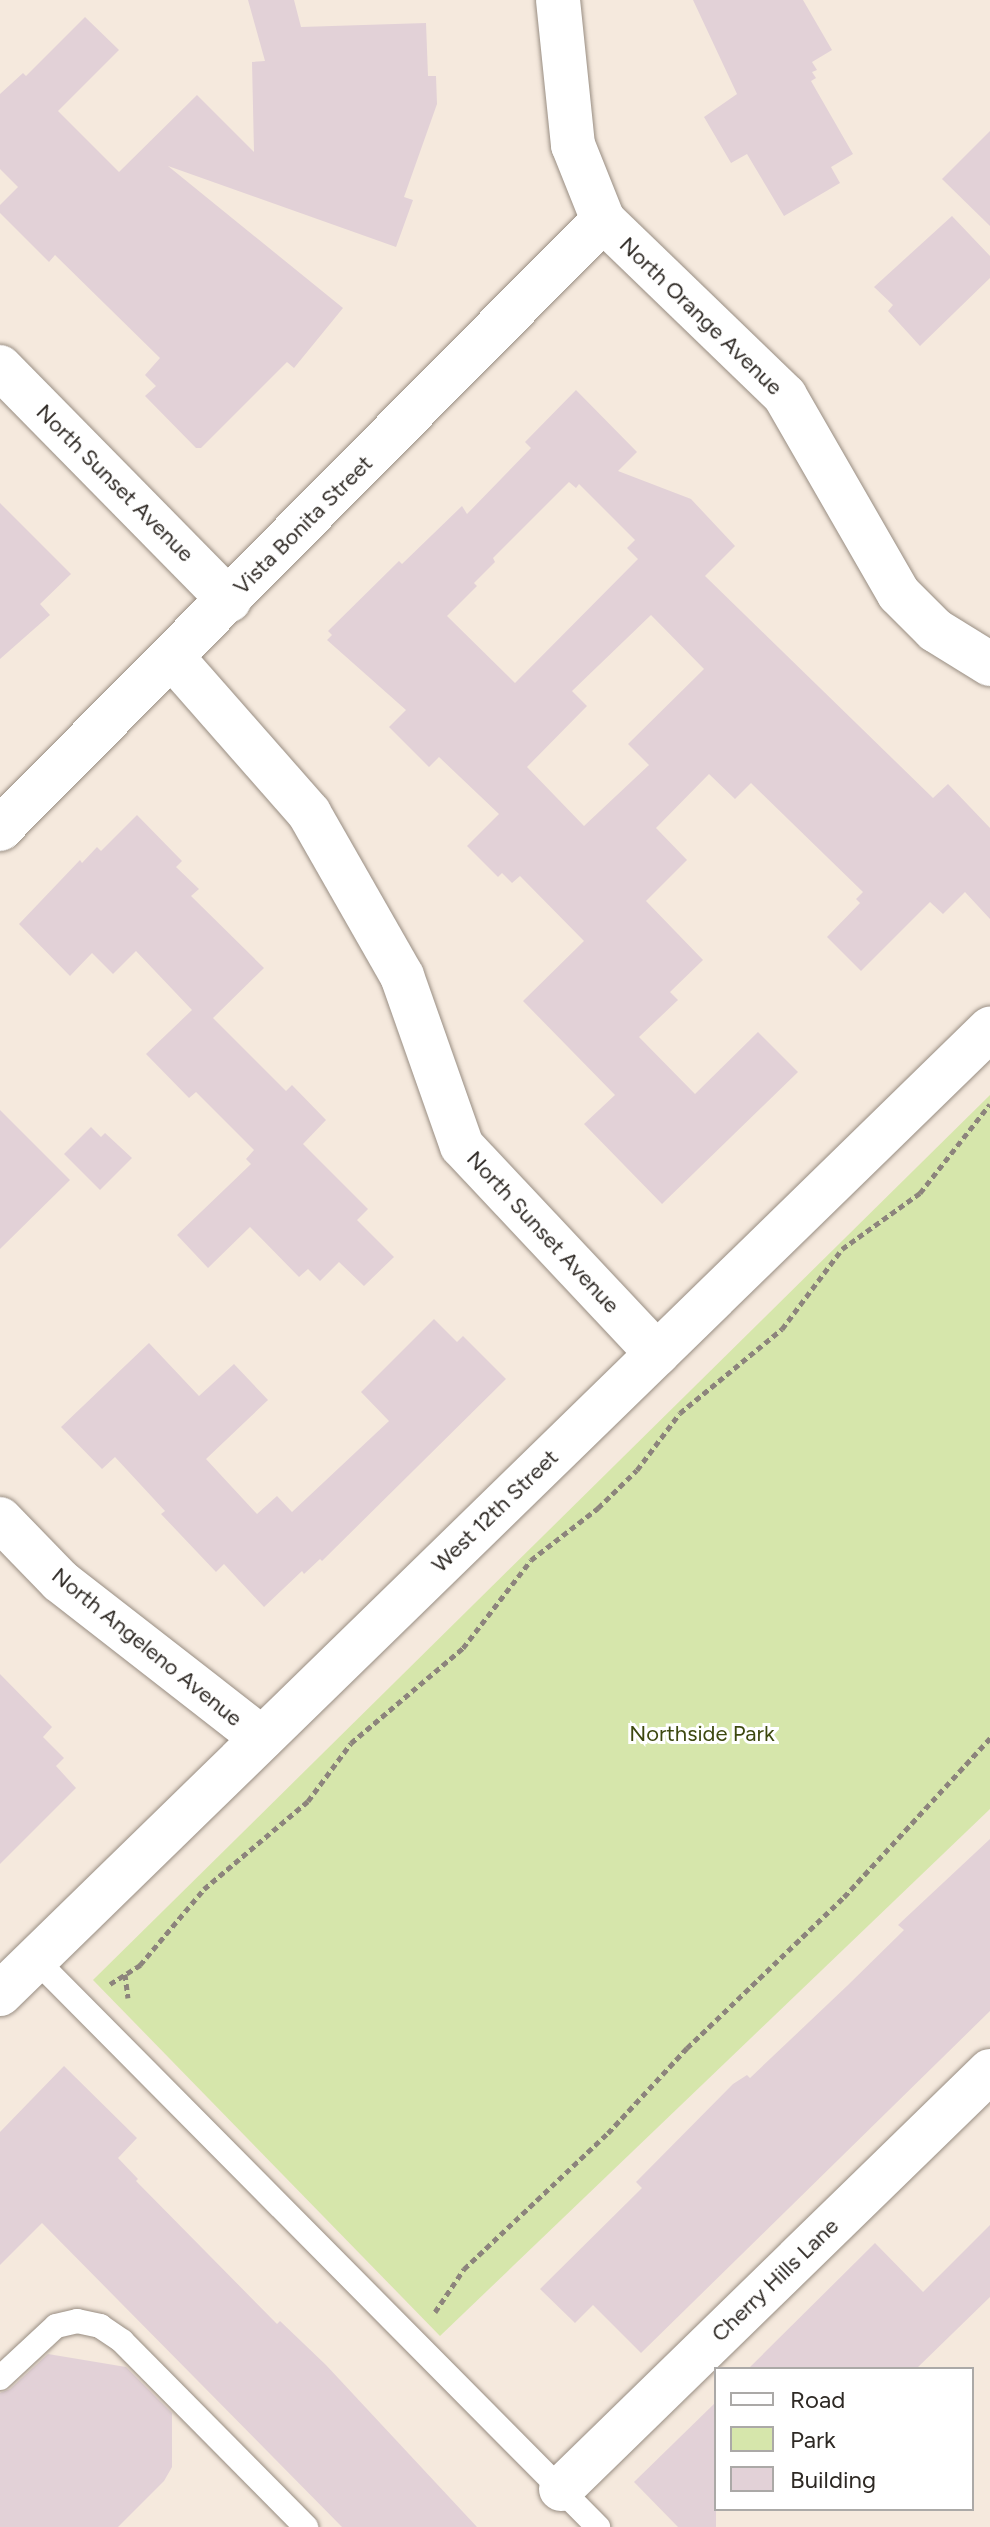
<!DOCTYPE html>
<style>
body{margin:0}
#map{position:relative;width:990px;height:2527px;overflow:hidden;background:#f5e9dd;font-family:Figtree,sans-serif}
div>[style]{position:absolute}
.green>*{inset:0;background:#d6e6ab}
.building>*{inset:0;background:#e2d1d7}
.path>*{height:5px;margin-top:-2.5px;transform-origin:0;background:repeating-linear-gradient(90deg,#8c847c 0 6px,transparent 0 10px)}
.roads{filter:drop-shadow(0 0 2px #988d82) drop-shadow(0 0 2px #988d82)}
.lane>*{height:24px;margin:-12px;padding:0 12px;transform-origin:12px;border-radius:12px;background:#fff}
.street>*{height:44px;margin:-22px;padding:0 22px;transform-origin:22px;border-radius:22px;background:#fff}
span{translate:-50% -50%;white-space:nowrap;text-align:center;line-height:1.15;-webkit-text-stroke:6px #fff;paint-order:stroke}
.street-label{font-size:22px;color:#2e2924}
.park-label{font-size:22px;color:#3d480f}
.legend{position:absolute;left:714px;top:2367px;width:260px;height:144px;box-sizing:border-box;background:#fff;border:2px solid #aba9a7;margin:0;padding:10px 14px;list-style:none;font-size:24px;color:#2e2924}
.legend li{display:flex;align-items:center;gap:16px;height:40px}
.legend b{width:40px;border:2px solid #aba9a7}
</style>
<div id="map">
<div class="green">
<div style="clip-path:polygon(990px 1095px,990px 1809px,440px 2336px,93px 1980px)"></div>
</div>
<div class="building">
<div style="clip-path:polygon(248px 0,294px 0,301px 27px,426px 23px,428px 76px,436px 76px,437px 104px,404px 197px,413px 200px,396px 247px,168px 166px,343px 308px,294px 368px,287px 362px,201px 448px,196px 448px,145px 396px,156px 386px,145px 375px,160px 358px,55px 255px,49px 262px,0 213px,0 205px,18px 187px,0 169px,0 94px,23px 73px,26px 76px,85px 17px,119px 50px,58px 111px,119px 172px,197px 95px,254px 152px,252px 62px,265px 61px)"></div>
<div style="clip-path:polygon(693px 0,803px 0,832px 50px,812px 62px,817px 70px,812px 72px,816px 78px,811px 81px,853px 154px,831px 167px,840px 183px,784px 216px,747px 154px,731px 163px,704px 117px,737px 94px)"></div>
<div style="clip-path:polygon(990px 131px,990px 226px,942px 179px)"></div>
<div style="clip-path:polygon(952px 216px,990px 256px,990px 278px,920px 346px,888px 311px,893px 305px,874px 287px)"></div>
<div style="clip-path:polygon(evenodd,576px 390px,637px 452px,618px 471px,691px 499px,735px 546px,705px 576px,933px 798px,948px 784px,990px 828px,990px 919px,965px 892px,943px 914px,930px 902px,861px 971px,827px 937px,860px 903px,856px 899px,863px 892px,751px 783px,735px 799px,709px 774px,656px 828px,687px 860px,646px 901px,703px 960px,670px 992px,678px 1000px,639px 1037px,695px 1094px,758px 1032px,798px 1072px,662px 1204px,584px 1124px,615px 1095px,523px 1001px,584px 941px,520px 876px,512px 883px,502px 873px,498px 877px,467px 846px,499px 814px,439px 757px,429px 767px,389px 727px,406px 710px,327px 640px,332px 635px,328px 631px,399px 561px,402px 564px,462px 506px,467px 514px,531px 448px,525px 442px,576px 390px,569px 482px,576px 488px,579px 484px,635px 540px,627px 548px,638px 559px,515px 683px,447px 616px,477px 586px,474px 583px,495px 562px,493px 558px,569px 482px,576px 390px,651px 615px,704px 669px,628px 744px,649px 765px,584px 826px,527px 767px,587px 706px,572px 691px,651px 615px)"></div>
<div style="clip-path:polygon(0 503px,71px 574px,40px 604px,50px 615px,0 659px)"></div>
<div style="clip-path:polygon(137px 815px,182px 861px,176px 867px,199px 889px,191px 896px,264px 968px,213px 1018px,286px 1091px,292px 1085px,326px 1120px,303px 1144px,368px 1209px,357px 1220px,394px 1257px,364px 1286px,339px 1262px,320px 1281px,308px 1269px,299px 1277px,250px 1227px,208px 1268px,177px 1235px,251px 1164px,246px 1159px,254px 1150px,196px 1092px,189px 1098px,146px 1054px,192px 1010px,136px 951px,113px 974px,92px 953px,70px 976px,19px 924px,80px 860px,82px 863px,97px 847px,101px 851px)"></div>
<div style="clip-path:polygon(0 1110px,70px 1180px,0 1249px)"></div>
<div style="clip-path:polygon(91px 1127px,101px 1137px,105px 1133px,132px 1158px,100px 1190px,64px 1154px)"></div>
<div style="clip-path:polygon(434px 1319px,457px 1342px,463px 1336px,506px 1379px,322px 1561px,320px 1559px,304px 1574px,302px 1571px,264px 1607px,224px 1564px,216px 1572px,161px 1514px,165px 1511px,115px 1457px,102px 1469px,61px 1427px,149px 1343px,199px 1396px,234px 1364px,268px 1400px,206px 1459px,257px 1514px,277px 1496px,292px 1512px,389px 1421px,361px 1392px)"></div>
<div style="clip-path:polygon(0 1674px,52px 1727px,43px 1737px,64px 1758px,56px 1766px,76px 1788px,0 1864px)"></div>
<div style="clip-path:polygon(990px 1839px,990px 2011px,641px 2353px,593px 2305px,575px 2323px,540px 2289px,642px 2188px,636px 2182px,733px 2084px,747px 2075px,750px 2078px,848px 1985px,904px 1930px,898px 1925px)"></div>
<div style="clip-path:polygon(64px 2066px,137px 2138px,118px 2158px,138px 2179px,136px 2181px,277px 2324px,280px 2321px,326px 2365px,477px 2527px,342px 2527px,42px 2223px,0 2265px,0 2132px)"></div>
<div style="clip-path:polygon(990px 2225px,990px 2297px,916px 2369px,748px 2369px,875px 2243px,923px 2292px)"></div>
<div style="clip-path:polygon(48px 2354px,126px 2367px,172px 2413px,172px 2467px,164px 2481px,118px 2527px,0 2527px,0 2393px,10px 2389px)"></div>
<div style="clip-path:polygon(716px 2402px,716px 2527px,678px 2527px,634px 2482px)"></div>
</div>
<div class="path">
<div style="left:125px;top:1974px;width:24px;rotate:83deg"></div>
<div style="left:110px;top:1984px;width:36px;rotate:-32deg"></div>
<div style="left:140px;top:1965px;width:99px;rotate:-49.9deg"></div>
<div style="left:204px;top:1889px;width:136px;rotate:-40.2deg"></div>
<div style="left:308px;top:1801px;width:72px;rotate:-53.4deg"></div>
<div style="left:351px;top:1743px;width:147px;rotate:-40.3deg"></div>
<div style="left:463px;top:1648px;width:111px;rotate:-52.3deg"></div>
<div style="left:531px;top:1560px;width:85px;rotate:-37.8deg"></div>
<div style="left:598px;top:1508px;width:54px;rotate:-44.3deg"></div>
<div style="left:637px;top:1470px;width:71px;rotate:-53deg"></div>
<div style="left:680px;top:1413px;width:132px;rotate:-39.5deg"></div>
<div style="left:782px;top:1329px;width:100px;rotate:-53.1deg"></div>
<div style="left:842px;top:1249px;width:96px;rotate:-35.7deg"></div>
<div style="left:920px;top:1193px;width:113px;rotate:-51.8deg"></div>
<div style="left:435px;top:2312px;width:52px;rotate:-56deg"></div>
<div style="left:464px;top:2269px;width:198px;rotate:-43.4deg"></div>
<div style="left:608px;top:2133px;width:116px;rotate:-47.1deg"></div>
<div style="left:687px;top:2048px;width:218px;rotate:-43.9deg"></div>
<div style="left:844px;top:1897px;width:216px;rotate:-47.4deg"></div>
</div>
<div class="roads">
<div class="lane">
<div style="left:35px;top:1959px;width:800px;rotate:45.25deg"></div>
<div style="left:0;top:2378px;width:76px;rotate:-42.9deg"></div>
<div style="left:56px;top:2326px;width:22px;rotate:-13deg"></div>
<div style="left:77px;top:2321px;width:24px;rotate:12deg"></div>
<div style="left:100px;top:2326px;width:27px;rotate:34deg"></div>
<div style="left:122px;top:2341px;width:262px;rotate:45.3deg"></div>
</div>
<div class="street">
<div style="left:558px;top:0;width:146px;rotate:84.1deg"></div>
<div style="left:573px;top:145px;width:81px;rotate:68.2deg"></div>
<div style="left:603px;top:220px;width:253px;rotate:44deg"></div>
<div style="left:785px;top:396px;width:228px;rotate:60.1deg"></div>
<div style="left:899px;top:594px;width:51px;rotate:45deg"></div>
<div style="left:935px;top:630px;width:65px;rotate:31.7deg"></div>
<div style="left:0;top:367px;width:327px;rotate:45.5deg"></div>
<div style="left:172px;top:657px;width:208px;rotate:48.7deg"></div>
<div style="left:309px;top:813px;width:188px;rotate:60.3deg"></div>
<div style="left:402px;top:976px;width:180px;rotate:70.6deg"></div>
<div style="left:462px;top:1146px;width:285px;rotate:46.8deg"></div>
<div style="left:0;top:829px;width:857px;rotate:-45.28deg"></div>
<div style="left:0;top:1519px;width:86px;rotate:45.9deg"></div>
<div style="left:60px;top:1581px;width:256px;rotate:37.9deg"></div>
<div style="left:0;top:1994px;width:1383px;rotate:-44.27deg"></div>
<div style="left:561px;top:2489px;width:599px;rotate:-44.26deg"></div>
</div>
</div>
<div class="street-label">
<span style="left:701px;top:316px;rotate:44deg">North Orange Avenue</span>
<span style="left:115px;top:483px;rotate:45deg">North Sunset Avenue</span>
<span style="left:303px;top:525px;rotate:-45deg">Vista Bonita Street</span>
<span style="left:543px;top:1232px;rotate:47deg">North Sunset Avenue</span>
<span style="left:495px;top:1511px;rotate:-44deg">West 12th Street</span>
<span style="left:147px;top:1647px;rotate:39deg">North Angeleno Avenue</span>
<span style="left:775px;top:2280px;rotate:-44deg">Cherry Hills Lane</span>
</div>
<div class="park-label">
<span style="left:702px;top:1734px">Northside Park</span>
</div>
<ul class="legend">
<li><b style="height:10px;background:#fff"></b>Road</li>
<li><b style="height:22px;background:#d6e6ab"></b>Park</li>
<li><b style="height:22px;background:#e2d1d7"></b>Building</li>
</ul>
</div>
